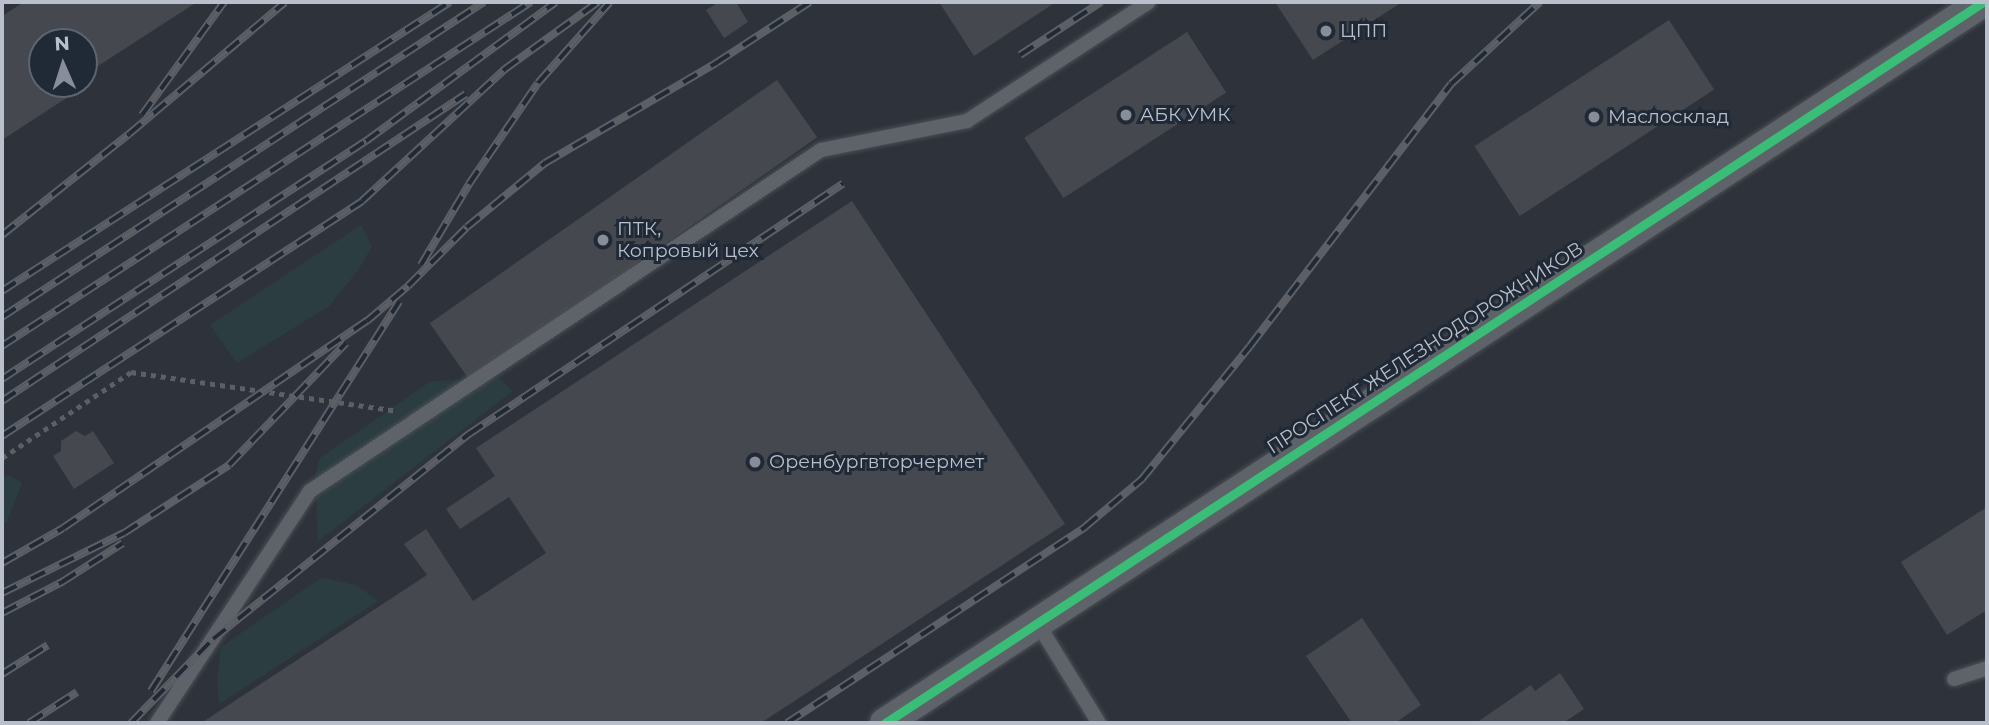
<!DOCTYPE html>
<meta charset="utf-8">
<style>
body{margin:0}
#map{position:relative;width:1989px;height:725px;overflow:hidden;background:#2e333b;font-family:Montserrat,sans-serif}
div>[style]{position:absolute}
.green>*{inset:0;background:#2b3d41}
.building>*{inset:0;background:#45494f;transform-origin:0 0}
.path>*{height:4.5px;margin-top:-2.25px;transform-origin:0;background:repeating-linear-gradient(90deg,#5b6065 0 5px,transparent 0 10px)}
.roads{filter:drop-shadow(0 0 2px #4c4f56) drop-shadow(0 0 2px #4c4f56)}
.service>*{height:14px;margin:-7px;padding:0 7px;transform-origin:7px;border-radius:7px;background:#5e6269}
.minor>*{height:30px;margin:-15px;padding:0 15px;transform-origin:15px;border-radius:15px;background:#5e6269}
.rail>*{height:8px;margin-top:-4px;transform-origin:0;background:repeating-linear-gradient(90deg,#202936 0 16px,#5c6066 0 32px);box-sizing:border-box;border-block:2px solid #5c6066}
.cycleway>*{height:9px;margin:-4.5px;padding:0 4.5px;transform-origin:4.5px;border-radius:4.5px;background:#3abd76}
.dots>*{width:19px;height:19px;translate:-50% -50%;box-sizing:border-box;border:4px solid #202936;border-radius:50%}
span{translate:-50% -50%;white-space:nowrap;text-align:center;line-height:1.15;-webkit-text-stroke:6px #202936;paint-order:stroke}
.poi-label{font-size:19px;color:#b9bfcb}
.left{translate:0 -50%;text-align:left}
.street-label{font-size:19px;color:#b9bfcb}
.frame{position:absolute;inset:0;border:4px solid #b9bfcb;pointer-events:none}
.north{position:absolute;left:28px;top:28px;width:70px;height:70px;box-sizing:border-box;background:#202936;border:2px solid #5d6572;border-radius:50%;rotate:357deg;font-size:19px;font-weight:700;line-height:28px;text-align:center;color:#b9bfcb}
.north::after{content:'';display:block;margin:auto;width:24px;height:32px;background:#888e99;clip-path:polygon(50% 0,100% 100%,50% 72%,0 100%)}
</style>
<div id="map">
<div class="green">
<div style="clip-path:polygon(361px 225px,372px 246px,359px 269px,329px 306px,237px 363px,210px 325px)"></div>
<div style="clip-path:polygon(500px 379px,513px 391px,318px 541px,315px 476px,320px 458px,431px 381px)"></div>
<div style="clip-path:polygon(8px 475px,22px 483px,7px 522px,2px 525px,2px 479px)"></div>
<div style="clip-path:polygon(321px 578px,356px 585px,378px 601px,219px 704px,217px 680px,221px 647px)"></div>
</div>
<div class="building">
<div style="clip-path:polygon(24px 2px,197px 2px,84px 75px,84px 42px,42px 42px,42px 84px,88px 84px,2px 140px,2px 16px)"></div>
<div style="clip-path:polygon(719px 2px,736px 2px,748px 22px,724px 38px,706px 10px)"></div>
<div style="clip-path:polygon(939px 2px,1056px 2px,974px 56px)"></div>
<div style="clip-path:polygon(1275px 2px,1402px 2px,1313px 60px)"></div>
<div style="left:1669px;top:20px;width:83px;height:232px;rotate:57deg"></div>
<div style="left:1187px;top:32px;width:72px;height:194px;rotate:57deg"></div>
<div style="left:777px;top:80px;width:70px;height:424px;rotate:55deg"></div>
<div style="clip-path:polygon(852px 201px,1065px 524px,761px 723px,201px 723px,427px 575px,404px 544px,426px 529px,473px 601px,546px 553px,509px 497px,460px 529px,446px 509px,495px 476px,476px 448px)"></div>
<div style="clip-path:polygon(76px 431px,85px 436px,93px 431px,114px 463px,74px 489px,53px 456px,61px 451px,61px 441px)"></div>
<div style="clip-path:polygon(1987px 507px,1987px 610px,1947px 635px,1901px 562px)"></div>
<div style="clip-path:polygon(1362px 618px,1421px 705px,1395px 723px,1352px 723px,1306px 656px)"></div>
<div style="clip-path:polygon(1560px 673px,1584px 709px,1563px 723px,1476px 723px,1531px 685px,1535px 691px)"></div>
</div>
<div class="path">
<div style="left:2px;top:458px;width:155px;rotate:-33.7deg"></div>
<div style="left:131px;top:372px;width:265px;rotate:8.3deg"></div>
</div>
<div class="roads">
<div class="service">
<div style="left:1038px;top:624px;width:116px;rotate:58.4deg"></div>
<div style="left:1954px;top:679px;width:35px;rotate:-18deg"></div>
<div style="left:157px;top:723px;width:278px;rotate:-56.6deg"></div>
<div style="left:310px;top:491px;width:614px;rotate:-33.72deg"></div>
<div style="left:821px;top:150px;width:149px;rotate:-11.2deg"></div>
<div style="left:967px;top:121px;width:217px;rotate:-33.2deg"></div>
</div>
<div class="minor">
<div style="left:885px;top:723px;width:1314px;rotate:-33.29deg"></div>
</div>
</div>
<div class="rail">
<div style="left:1020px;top:55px;width:97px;rotate:-33.2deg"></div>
<div style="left:142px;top:115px;width:140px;rotate:-54deg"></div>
<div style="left:2px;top:235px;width:162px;rotate:-38.5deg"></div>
<div style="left:129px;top:134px;width:204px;rotate:-40.2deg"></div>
<div style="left:421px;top:265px;width:94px;rotate:-59.3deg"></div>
<div style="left:469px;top:184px;width:122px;rotate:-55.7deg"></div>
<div style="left:538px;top:83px;width:108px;rotate:-48.4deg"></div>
<div style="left:2px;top:291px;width:533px;rotate:-32.83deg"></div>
<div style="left:2px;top:317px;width:576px;rotate:-33.17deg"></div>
<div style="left:2px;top:346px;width:631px;rotate:-33.04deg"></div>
<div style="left:2px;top:379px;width:435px;rotate:-33.2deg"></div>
<div style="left:366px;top:141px;width:235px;rotate:-36.2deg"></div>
<div style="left:2px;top:401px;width:556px;rotate:-33.49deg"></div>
<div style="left:2px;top:436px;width:430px;rotate:-33.1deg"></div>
<div style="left:362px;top:201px;width:195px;rotate:-42.7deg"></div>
<div style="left:505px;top:69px;width:115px;rotate:-35.8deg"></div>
<div style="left:2px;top:563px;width:70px;rotate:-29.8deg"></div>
<div style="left:63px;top:528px;width:368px;rotate:-34.3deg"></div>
<div style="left:367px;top:321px;width:54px;rotate:-40.5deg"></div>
<div style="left:408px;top:286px;width:83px;rotate:-45deg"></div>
<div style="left:467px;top:227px;width:101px;rotate:-39.4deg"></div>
<div style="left:545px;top:163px;width:198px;rotate:-30.3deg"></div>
<div style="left:716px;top:63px;width:112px;rotate:-33deg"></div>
<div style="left:2px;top:593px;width:136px;rotate:-26.2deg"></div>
<div style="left:124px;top:533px;width:125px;rotate:-32.9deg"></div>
<div style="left:229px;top:465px;width:169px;rotate:-46.2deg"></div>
<div style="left:2px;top:613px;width:68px;rotate:-27.3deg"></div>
<div style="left:62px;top:582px;width:72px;rotate:-32.6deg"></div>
<div style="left:2px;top:674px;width:54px;rotate:-32.2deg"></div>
<div style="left:151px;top:691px;width:462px;rotate:-57.5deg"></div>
<div style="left:29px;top:723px;width:57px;rotate:-32.9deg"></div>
<div style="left:131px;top:723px;width:117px;rotate:-45.7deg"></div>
<div style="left:213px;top:639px;width:328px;rotate:-38.7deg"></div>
<div style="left:469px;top:434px;width:450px;rotate:-33.8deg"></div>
<div style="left:787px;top:723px;width:357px;rotate:-33.3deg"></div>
<div style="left:1085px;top:527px;width:75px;rotate:-40.1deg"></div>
<div style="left:1142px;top:479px;width:171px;rotate:-50.9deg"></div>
<div style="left:1250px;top:346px;width:330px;rotate:-52.5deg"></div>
<div style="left:1451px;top:84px;width:121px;rotate:-42.7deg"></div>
</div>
<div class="cycleway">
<div style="left:885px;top:723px;width:1314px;rotate:-33.29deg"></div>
</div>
<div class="dots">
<div style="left:1326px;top:31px;background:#888e99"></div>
<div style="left:1126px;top:115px;background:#888e99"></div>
<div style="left:1594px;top:117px;background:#888e99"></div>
<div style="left:603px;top:240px;background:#888e99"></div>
<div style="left:755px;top:462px;background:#888e99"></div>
</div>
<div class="poi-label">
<span class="left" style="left:1340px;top:31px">ЦПП</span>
<span class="left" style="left:1140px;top:115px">АБК УМК</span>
<span class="left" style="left:1608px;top:117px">Маслосклад</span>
<span class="left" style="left:617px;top:240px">ПТК,<br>Копровый цех</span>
<span class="left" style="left:769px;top:462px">Оренбургвторчермет</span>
</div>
<div class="street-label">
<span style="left:1425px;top:348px;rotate:-33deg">ПРОСПЕКТ ЖЕЛЕЗНОДОРОЖНИКОВ</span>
</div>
<div class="frame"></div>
<div class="north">N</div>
</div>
